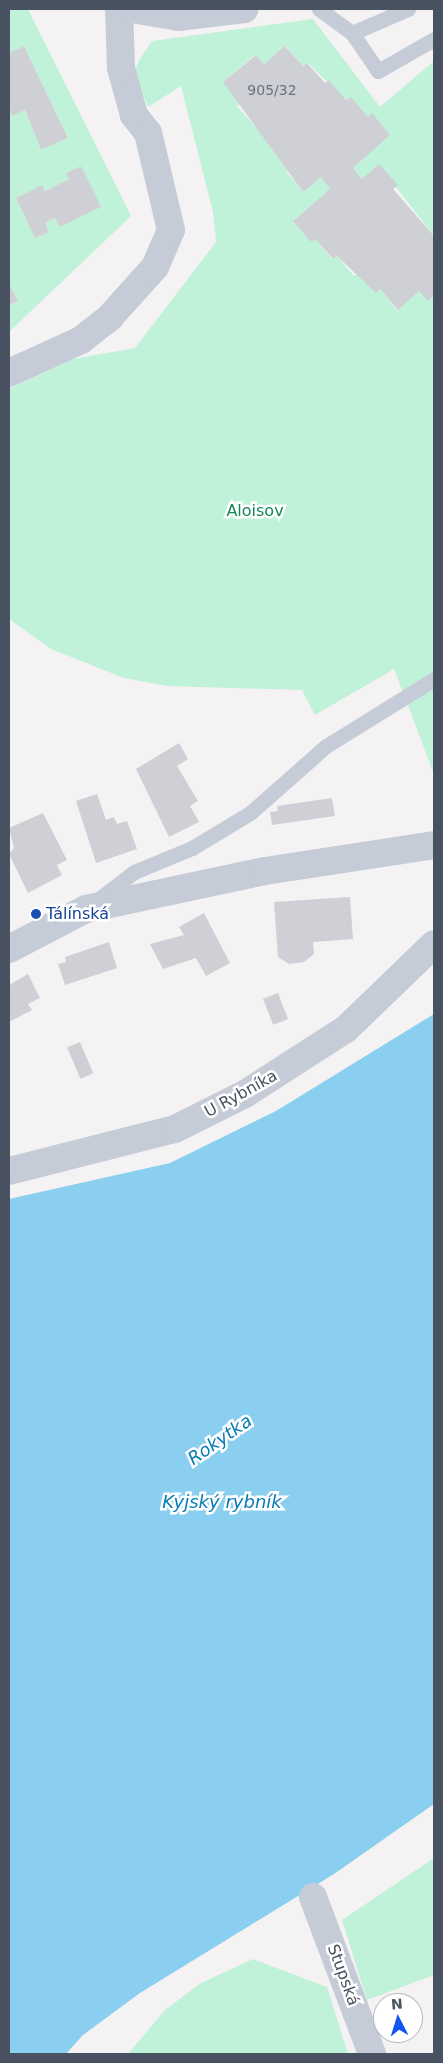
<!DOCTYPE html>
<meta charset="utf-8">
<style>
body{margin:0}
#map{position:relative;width:443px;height:2063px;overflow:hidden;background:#f4f2f2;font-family:"DejaVu Sans",sans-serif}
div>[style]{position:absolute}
.green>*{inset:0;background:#c0f2d9}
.water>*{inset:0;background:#8bcff0}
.building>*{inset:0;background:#ced0d6;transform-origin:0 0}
.service>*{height:15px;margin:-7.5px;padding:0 7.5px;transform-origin:7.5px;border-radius:7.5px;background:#c5ccd7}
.minor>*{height:28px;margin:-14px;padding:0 14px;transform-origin:14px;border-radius:14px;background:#c5ccd7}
.tertiary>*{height:28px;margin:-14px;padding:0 14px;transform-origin:14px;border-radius:14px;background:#c5ccd7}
.dots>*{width:14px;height:14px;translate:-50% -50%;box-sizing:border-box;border:2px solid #fff;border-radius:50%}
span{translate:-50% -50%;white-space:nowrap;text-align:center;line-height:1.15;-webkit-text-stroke:5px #fff;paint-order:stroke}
.number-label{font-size:14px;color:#6a727e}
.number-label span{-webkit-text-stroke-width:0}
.park-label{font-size:16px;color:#14875c}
.transit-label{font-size:16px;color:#164399}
.left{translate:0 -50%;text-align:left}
.street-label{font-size:16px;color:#485260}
.water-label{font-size:18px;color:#067bb6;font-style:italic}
.frame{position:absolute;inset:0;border:10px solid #485260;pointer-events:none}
.north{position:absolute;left:373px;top:1993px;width:50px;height:50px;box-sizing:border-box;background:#fff;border:1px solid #b6babf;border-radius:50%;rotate:355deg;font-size:14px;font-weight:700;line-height:20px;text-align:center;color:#485260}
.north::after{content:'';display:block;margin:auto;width:18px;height:22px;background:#1256ee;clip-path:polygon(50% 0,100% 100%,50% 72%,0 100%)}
</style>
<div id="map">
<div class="green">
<div style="clip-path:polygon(evenodd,9px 9px,28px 9px,131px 216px,9px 332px,9px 305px,18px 301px,9px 283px,9px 107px,12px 116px,25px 110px,41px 150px,68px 138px,24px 46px,9px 53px,9px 9px,81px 166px,100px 207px,60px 227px,55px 218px,45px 223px,49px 232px,35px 238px,16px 198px,42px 185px,45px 191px,69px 179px,66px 173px,81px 166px)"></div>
<div style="clip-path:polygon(313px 19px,380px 107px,434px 61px,434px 236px,379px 165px,362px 179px,353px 168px,389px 135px,371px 114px,368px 117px,351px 97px,346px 100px,308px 63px,303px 66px,286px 46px,264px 64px,255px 55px,223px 82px,241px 102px,237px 106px,290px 167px,286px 171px,303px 192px,321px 177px,330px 189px,293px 221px,311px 242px,315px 239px,332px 259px,337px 256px,354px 276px,358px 273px,376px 292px,380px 289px,397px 310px,419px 291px,428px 301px,434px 295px,434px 774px,394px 669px,315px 715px,302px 690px,167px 686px,124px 678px,51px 649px,9px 619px,9px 389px,73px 359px,135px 348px,216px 242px,213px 212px,181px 86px,148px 107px,134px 72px,141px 57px,152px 41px)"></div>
<div style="clip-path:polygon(434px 1858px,434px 1975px,367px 2000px,342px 1920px)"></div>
<div style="clip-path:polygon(253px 1959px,327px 1987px,348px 2054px,128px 2054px,165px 2010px,201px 1983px)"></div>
</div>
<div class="water">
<div style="clip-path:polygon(434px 1014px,434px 1804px,334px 1874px,140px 1993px,83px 2035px,66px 2054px,9px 2054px,9px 1199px,170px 1163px,276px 1111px)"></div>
</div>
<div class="building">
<div style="clip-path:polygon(24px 46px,68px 138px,41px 150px,25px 110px,12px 116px,9px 107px,9px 53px)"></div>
<div style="clip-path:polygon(285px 46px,303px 66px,307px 63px,325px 83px,329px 80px,346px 100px,351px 97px,368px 117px,372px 113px,390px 135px,353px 168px,362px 179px,379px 164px,398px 185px,393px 189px,434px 236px,434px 295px,428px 301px,419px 291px,398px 310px,380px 289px,376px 293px,337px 256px,333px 259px,315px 239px,311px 242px,293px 221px,330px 189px,321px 177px,303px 192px,223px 82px,256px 55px,264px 64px)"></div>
<div style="clip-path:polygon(81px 166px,101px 207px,60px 227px,55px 218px,45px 223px,49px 232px,35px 238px,16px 198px,42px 185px,45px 191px,69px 179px,66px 173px)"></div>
<div style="clip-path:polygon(9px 283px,18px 301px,9px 305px)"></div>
<div style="clip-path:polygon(179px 743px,188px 759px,177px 766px,198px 801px,190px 806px,199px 822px,169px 837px,136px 769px)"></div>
<div style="clip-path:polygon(97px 794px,106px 820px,114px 817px,117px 824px,127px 821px,137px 849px,96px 863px,76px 801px)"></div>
<div style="clip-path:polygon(332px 798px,335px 816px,272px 825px,270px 812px,278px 811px,277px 806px)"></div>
<div style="clip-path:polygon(43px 813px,67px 860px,57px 865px,62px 875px,28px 893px,9px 854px,14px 848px,9px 828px)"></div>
<div style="clip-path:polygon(350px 897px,353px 939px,313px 942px,314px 954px,304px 962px,289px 964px,278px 957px,274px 902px)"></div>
<div style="clip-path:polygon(204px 913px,230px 963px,206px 976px,196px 958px,163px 969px,150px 944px,184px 935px,179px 927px)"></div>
<div style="clip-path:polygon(109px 942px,117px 968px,65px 985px,58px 964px,66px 962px,65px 957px)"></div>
<div style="clip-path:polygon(28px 974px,40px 998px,28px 1004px,32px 1010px,9px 1022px,9px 985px)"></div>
<div style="left:278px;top:993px;width:28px;height:16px;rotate:69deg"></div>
<div style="left:80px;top:1042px;width:34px;height:14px;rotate:67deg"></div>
</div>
<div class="service">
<div style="left:319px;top:9px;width:41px;rotate:36deg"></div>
<div style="left:352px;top:33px;width:46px;rotate:55.6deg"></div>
<div style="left:378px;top:71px;width:64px;rotate:-29.7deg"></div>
<div style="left:352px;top:33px;width:61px;rotate:-23.2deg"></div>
<div style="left:95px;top:902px;width:49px;rotate:-37.6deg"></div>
<div style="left:134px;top:872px;width:63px;rotate:-22.5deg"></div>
<div style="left:192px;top:848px;width:68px;rotate:-31.1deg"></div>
<div style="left:250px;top:813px;width:101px;rotate:-41.4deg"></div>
<div style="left:326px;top:746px;width:127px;rotate:-31.8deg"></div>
</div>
<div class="minor">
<div style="left:9px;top:373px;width:79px;rotate:-24.6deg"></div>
<div style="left:81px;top:340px;width:37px;rotate:-38deg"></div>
<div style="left:110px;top:317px;width:67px;rotate:-48deg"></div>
<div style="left:155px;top:267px;width:40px;rotate:-66.6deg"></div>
<div style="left:171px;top:230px;width:100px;rotate:-103.3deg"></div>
<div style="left:148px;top:133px;width:23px;rotate:-128deg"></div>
<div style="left:134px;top:115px;width:49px;rotate:-105.5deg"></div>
<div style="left:121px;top:68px;width:59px;rotate:-91.9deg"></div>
<div style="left:9px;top:949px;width:87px;rotate:-27.5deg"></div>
<div style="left:86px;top:909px;width:183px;rotate:-12deg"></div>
<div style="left:265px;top:871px;width:171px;rotate:-8.7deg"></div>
<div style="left:9px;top:1171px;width:171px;rotate:-14.2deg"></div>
<div style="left:175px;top:1129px;width:78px;rotate:-26.6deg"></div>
<div style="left:245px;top:1094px;width:120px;rotate:-32.8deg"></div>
<div style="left:346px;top:1029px;width:122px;rotate:-44deg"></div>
<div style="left:313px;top:1897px;width:168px;rotate:69.4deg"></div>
</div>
<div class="tertiary">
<div style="left:132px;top:9px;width:47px;rotate:9.9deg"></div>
<div style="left:178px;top:17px;width:67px;rotate:-6.8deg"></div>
</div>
<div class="dots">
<div style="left:36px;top:914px;background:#1a4fb4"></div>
</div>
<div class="number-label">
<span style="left:272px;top:90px">905/32</span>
</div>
<div class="park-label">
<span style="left:255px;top:511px">Aloisov</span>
</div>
<div class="transit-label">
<span class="left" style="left:46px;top:914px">Tálínská</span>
</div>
<div class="street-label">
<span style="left:241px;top:1094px;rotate:-29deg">U Rybníka</span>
<span style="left:343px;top:1975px;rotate:70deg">Stupská</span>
</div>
<div class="water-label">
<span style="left:220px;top:1440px;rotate:-35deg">Rokytka</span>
<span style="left:222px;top:1502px">Kyjský rybník</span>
</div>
<div class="frame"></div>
<div class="north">N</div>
</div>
